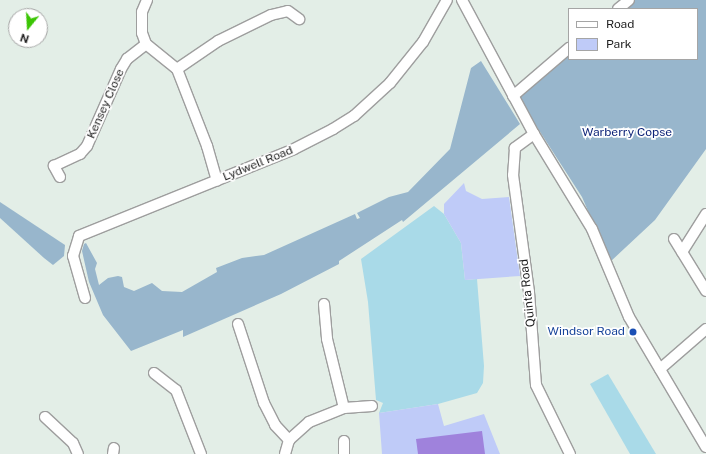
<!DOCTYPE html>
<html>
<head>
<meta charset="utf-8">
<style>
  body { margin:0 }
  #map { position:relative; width:706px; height:454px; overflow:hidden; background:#e3eee7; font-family:"Public Sans",sans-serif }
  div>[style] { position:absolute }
  .grass>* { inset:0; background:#a9dae8 }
  .forest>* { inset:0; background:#98b6cc }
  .park>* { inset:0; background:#bfcbf8 }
  .pitch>* { inset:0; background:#9f82dc }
  .roads { filter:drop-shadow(1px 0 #9e9e9e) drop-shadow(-1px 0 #9e9e9e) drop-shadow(0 1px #9e9e9e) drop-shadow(0 -1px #9e9e9e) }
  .minor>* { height:10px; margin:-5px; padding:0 5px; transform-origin:5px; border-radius:5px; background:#fff }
  .dots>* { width:11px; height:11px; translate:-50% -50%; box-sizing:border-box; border:2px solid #fff; border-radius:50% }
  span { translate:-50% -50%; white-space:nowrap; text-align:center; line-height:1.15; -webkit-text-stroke:3.5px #fff; paint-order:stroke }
  .street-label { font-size:12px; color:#1d1d1d }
  .park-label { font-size:12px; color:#0d2378 }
  .transit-label { font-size:12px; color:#164399 }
  .right { translate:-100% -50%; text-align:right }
  .legend { position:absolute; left:568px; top:8px; width:130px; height:52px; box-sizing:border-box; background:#fff; border:1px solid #a5a5a5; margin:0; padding:5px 7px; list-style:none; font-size:12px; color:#1d1d1d }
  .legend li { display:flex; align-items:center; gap:8px; height:20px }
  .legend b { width:20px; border:1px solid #a5a5a5 }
  .north { position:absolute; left:8px; top:8px; width:40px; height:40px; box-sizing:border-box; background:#fff; border:1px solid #a5a5a5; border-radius:50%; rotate:198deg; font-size:11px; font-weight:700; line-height:16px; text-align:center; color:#1d1d1d }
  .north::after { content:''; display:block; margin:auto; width:14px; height:18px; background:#3bc504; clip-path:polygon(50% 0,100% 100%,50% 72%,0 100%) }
</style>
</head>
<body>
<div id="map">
  <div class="grass">
    <i style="clip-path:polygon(434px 206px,444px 214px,461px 243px,465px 280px,477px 279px,484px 366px,483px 383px,477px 393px,438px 404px,379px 413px,383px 403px,376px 400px,368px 302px,361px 259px)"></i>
    <i style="clip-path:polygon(608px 374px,656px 454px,630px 454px,590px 384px)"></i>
  </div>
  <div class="forest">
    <i style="clip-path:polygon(635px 0,706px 0,706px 149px,655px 220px,610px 262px,582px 197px,515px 93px,551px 70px,569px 55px,569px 59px,697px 59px,697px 9px,624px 9px)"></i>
    <i style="clip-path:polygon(481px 61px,520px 124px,403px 222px,402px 220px,339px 261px,339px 264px,281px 294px,183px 337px,183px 330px,131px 351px,103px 315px,89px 282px,82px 251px,84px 244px,86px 243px,97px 263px,95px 269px,99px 285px,108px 278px,118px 276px,122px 277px,124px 287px,134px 291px,152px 283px,162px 291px,182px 292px,217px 272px,216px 268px,242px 258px,264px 255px,355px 214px,357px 219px,360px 218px,357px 213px,389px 197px,408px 192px,450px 149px,471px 68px)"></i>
    <i style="clip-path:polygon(0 202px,65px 245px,64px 256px,53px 265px,44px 258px,0 218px)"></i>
  </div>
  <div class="park">
    <i style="clip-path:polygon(464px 183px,466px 191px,482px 199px,509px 197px,520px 276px,465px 280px,461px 243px,444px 214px,444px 204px)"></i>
    <i style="clip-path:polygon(438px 404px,444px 426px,484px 414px,500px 454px,382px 454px,379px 413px)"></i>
  </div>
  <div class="pitch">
    <i style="clip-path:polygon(482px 431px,485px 454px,418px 454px,416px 439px)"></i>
  </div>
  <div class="roads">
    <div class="minor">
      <i style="left:147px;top:0;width:13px;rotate:113deg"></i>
      <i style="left:142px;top:12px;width:21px;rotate:90deg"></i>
      <i style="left:142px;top:33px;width:12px;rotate:70deg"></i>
      <i style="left:146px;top:44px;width:40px;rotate:39deg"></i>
      <i style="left:177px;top:69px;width:83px;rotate:68.7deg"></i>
      <i style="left:207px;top:146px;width:36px;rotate:74deg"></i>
      <i style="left:462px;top:0;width:152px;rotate:61.8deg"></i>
      <i style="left:534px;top:134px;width:111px;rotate:58.6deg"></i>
      <i style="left:592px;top:229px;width:95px;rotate:67.2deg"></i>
      <i style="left:629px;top:317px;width:151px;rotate:59.4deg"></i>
      <i style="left:618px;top:9px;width:14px;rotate:-39deg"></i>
      <i style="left:177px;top:69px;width:50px;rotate:-34.3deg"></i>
      <i style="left:218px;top:41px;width:59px;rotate:-26.1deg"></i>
      <i style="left:271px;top:15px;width:17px;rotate:-13deg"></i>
      <i style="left:288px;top:11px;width:14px;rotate:36deg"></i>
      <i style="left:513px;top:96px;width:74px;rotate:-40.6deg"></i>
      <i style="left:534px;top:134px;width:24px;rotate:144deg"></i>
      <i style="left:515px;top:148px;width:27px;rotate:94deg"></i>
      <i style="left:513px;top:175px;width:118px;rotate:82.2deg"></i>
      <i style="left:529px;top:292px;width:93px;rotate:85.7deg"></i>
      <i style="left:536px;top:385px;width:77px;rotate:63.8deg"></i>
      <i style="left:60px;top:177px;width:13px;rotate:-119deg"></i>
      <i style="left:54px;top:166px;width:29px;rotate:-25deg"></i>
      <i style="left:80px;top:154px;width:11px;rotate:-49deg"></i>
      <i style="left:87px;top:146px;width:84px;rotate:-66.2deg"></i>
      <i style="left:121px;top:69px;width:12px;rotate:-59deg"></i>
      <i style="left:127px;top:59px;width:24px;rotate:-38deg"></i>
      <i style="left:674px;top:239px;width:61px;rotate:58.4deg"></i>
      <i style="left:682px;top:252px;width:45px;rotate:-57.7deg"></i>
      <i style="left:85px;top:298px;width:44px;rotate:-105.9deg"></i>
      <i style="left:73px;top:256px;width:21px;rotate:-73deg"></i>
      <i style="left:79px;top:236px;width:232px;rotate:-22deg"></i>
      <i style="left:294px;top:149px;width:44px;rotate:-27.1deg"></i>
      <i style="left:333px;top:129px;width:25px;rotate:-32deg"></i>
      <i style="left:354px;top:116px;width:49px;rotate:-42.5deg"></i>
      <i style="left:390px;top:83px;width:53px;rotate:-51.2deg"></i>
      <i style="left:423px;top:42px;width:48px;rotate:-60.3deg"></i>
      <i style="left:324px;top:304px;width:35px;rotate:85deg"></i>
      <i style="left:327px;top:339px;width:71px;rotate:76.2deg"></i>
      <i style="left:238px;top:324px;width:83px;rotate:71.8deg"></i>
      <i style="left:264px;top:403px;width:25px;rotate:63deg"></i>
      <i style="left:275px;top:425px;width:21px;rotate:47deg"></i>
      <i style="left:660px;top:369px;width:61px;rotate:-41deg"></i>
      <i style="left:154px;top:373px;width:28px;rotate:38deg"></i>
      <i style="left:176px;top:390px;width:69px;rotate:68.7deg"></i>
      <i style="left:45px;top:417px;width:38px;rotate:43deg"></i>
      <i style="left:73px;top:443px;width:12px;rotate:66deg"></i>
      <i style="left:344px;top:441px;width:13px;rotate:90deg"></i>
      <i style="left:113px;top:454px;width:6px;rotate:-81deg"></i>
      <i style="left:285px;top:454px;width:15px;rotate:-74deg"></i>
      <i style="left:289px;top:440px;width:27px;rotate:-42deg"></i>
      <i style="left:309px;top:422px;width:38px;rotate:-22deg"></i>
      <i style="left:344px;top:408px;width:28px;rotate:-4deg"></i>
    </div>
  </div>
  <div class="dots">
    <i style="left:633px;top:332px;background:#1a4fb4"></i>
  </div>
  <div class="street-label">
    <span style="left:106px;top:104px;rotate:-66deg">Kensey Close</span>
    <span style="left:258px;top:164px;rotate:-22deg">Lydwell Road</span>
    <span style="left:528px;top:293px;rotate:-96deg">Quinta Road</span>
  </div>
  <div class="park-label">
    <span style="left:627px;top:133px">Warberry Copse</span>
  </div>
  <div class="transit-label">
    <span class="right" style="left:625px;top:332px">Windsor Road</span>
  </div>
  <ul class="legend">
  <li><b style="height:5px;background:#fff"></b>Road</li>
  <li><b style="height:11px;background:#bfcbf8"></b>Park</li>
  </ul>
  <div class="north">N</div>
</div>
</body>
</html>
